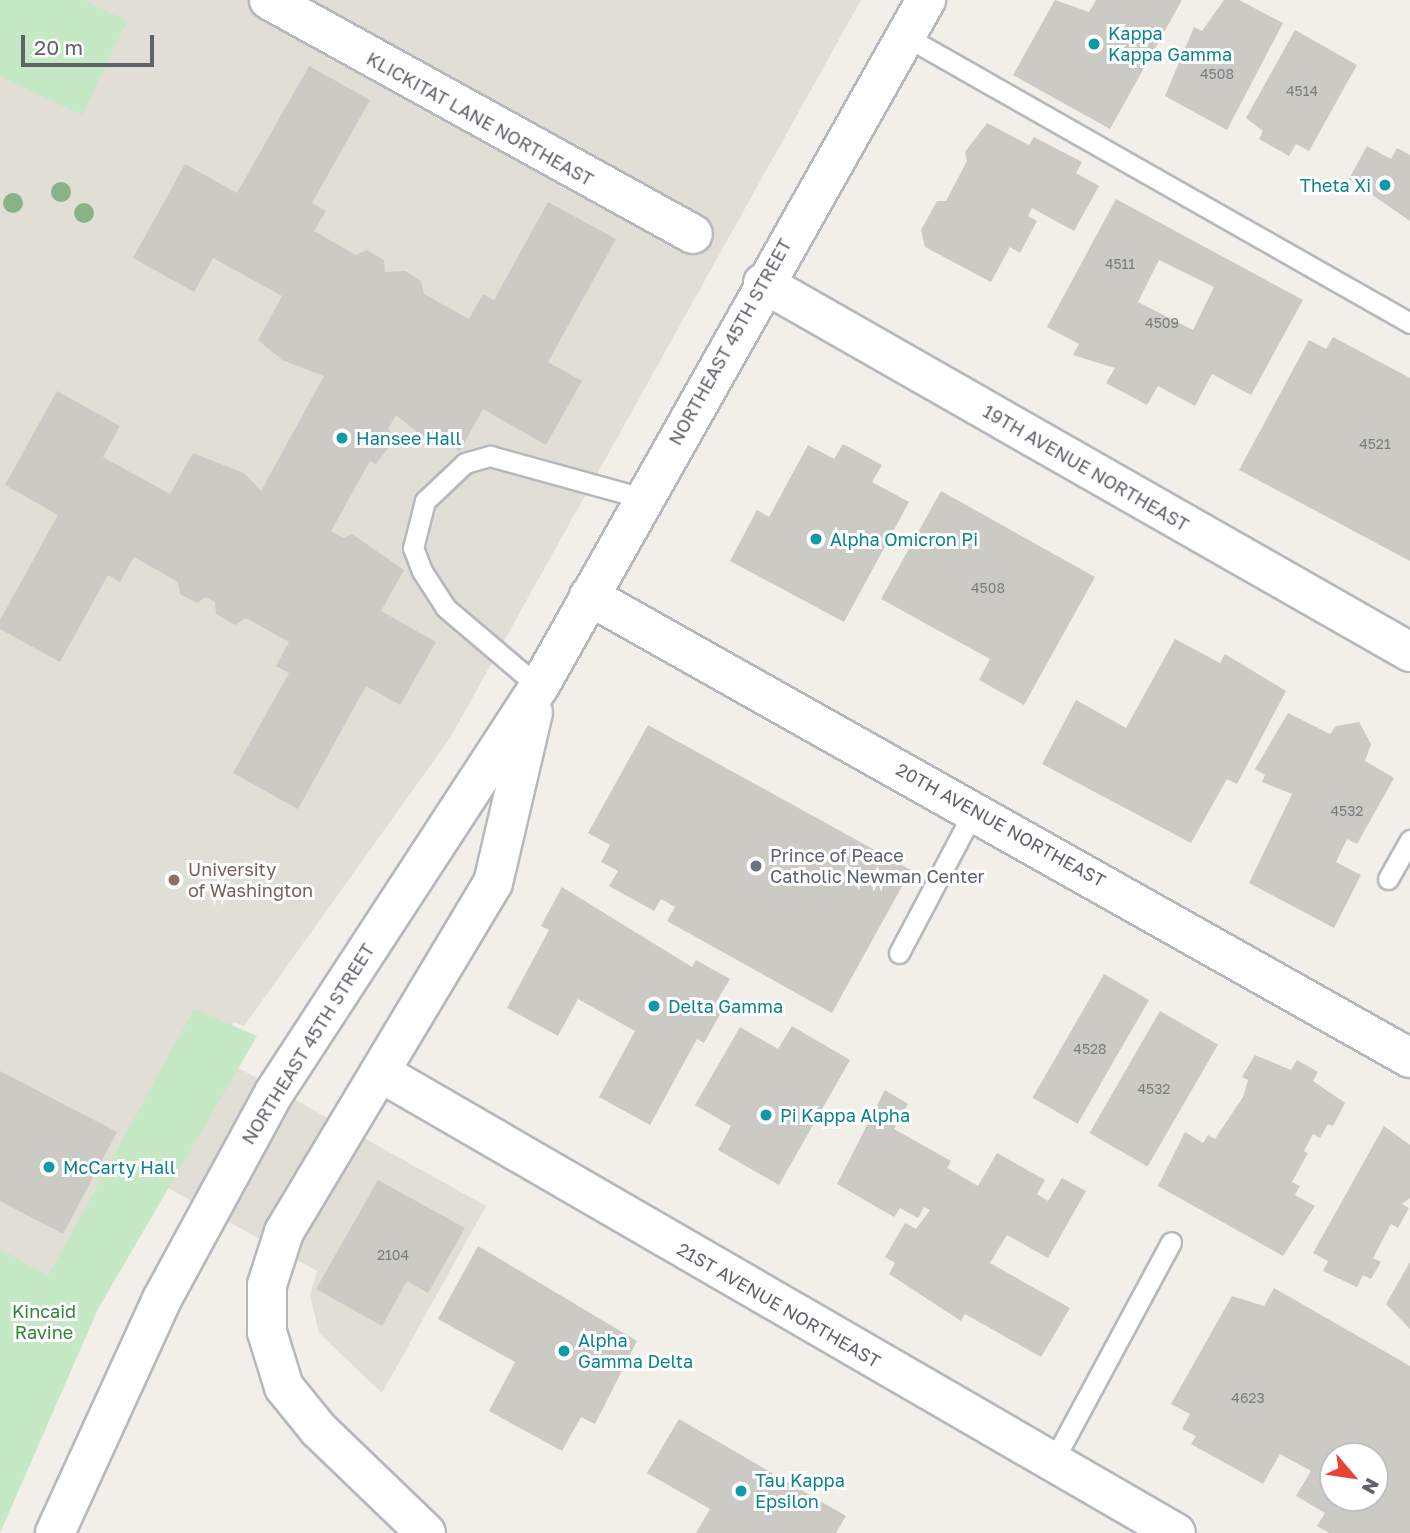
<!DOCTYPE html>
<html>
<head>
<meta charset="utf-8">
<style>
  body { margin:0 }
  #map { position:relative; width:1410px; height:1533px; overflow:hidden; background:#f1efe8; font-family:"Golos Text",sans-serif }
  div>[style] { position:absolute }
  .education>* { inset:0; background:#e1ded6 }
  .green>* { inset:0; background:#c5e8c5 }
  .building>* { inset:0; background:#cccac5; transform-origin:0 0 }
  .roads { filter:drop-shadow(2px 0 #b5b8bc) drop-shadow(-2px 0 #b5b8bc) drop-shadow(0 2px #b5b8bc) drop-shadow(0 -2px #b5b8bc) }
  .lane>* { height:19px; margin:-9.5px; padding:0 9.5px; transform-origin:9.5px; border-radius:9.5px; background:#fff }
  .street>* { height:38px; margin:-19px; padding:0 19px; transform-origin:19px; border-radius:19px; background:#fff }
  .secondary>* { height:38px; margin:-19px; padding:0 19px; transform-origin:19px; border-radius:19px; background:#fff }
  .trees>* { width:20px; height:20px; margin:-10px; border-radius:50%; background:#89b387 }
  .dots>* { width:19px; height:19px; translate:-50% -50%; box-sizing:border-box; border:4px solid #fff; border-radius:50% }
  span { translate:-50% -50%; white-space:nowrap; text-align:center; line-height:1.15; -webkit-text-stroke:6px #fff; paint-order:stroke }
  .number-label { font-size:14px; color:#7a7d7f }
  .number-label span { -webkit-text-stroke-width:0 }
  .culture-label { font-size:18px; color:#0d838f }
  .left { translate:0 -50%; text-align:left }
  .right { translate:-100% -50%; text-align:right }
  .street-label { font-size:18px; color:#5f6368 }
  .worship-label { font-size:18px; color:#5b616d }
  .education-label { font-size:18px; color:#785e54 }
  .park-label { font-size:18px; color:#348238 }
  .north { position:absolute; left:1319px; top:1442px; width:70px; height:70px; box-sizing:border-box; background:#fff; border:2px solid #bfc1c3; border-radius:50%; rotate:119deg; font-size:19px; font-weight:700; line-height:28px; text-align:center; color:#5f6368 }
  .north::after { content:''; display:block; margin:auto; width:24px; height:32px; background:#ea4335; clip-path:polygon(50% 0,100% 100%,50% 72%,0 100%) }
  .scale { position:absolute; left:21px; top:35px; width:133px; height:32px; box-sizing:border-box; border:4px solid #5f6368; border-top:0; padding-left:9px; font-size:21px; line-height:24px; white-space:nowrap; color:#5f6368; -webkit-text-stroke:5px #fff; paint-order:stroke }
</style>
</head>
<body>
<div id="map">
  <div class="education">
    <i style="clip-path:polygon(0 0,861px 0,450px 738px,244px 1026px,234px 1022px,215px 1055px,486px 1206px,382px 1393px,319px 1333px,310px 1295px,317px 1271px,147px 1176px,0 1491px)"></i>
  </div>
  <div class="green">
    <i style="clip-path:polygon(0 0,84px 0,127px 21px,82px 115px,0 76px)"></i>
    <i style="clip-path:polygon(194px 1009px,257px 1036px,98px 1309px,0 1533px,0 1249px,48px 1276px)"></i>
  </div>
  <div class="building">
    <i style="clip-path:polygon(1055px 0,1089px 12px,1096px 0,1182px 0,1110px 129px,1013px 75px)"></i>
    <i style="clip-path:polygon(1224px 0,1239px 0,1283px 23px,1227px 130px,1165px 96px,1194px 27px,1202px 31px)"></i>
    <i style="clip-path:polygon(1295px 30px,1357px 65px,1309px 151px,1296px 144px,1289px 156px,1259px 139px,1263px 131px,1246px 118px)"></i>
    <i style="clip-path:polygon(309px 66px,370px 100px,312px 203px,326px 211px,314px 231px,356px 255px,367px 250px,384px 260px,385px 272px,405px 271px,421px 281px,424px 294px,469px 319px,483px 294px,494px 300px,548px 202px,616px 239px,548px 362px,582px 381px,546px 445px,483px 409px,460px 451px,439px 440px,431px 443px,396px 415px,388px 429px,395px 437px,389px 447px,376px 464px,370px 461px,331px 531px,343px 538px,352px 534px,404px 570px,381px 611px,436px 642px,400px 705px,366px 686px,298px 809px,233px 773px,289px 673px,276px 666px,289px 642px,246px 618px,235px 625px,216px 614px,215px 602px,206px 597px,197px 603px,180px 594px,178px 582px,134px 557px,120px 582px,108px 575px,60px 662px,0 629px,0 620px,58px 515px,5px 485px,57px 391px,120px 426px,103px 457px,170px 494px,193px 453px,244px 473px,261px 491px,324px 376px,282px 360px,258px 340px,282px 296px,213px 258px,194px 292px,133px 258px,185px 164px,237px 193px)"></i>
    <i style="clip-path:polygon(987px 123px,1029px 145px,1034px 137px,1082px 162px,1076px 173px,1099px 186px,1074px 231px,1032px 208px,1028px 216px,1037px 221px,1020px 253px,1010px 247px,991px 282px,925px 247px,921px 230px,937px 201px,946px 201px,967px 161px,965px 152px)"></i>
    <i style="clip-path:polygon(1367px 146px,1391px 159px,1397px 148px,1410px 155px,1410px 221px,1349px 179px)"></i>
    <i style="clip-path:polygon(evenodd,1116px 199px,1303px 300px,1251px 395px,1212px 374px,1195px 406px,1158px 386px,1147px 405px,1106px 383px,1115px 368px,1073px 355px,1079px 344px,1047px 327px,1116px 199px,1159px 260px,1214px 287px,1193px 330px,1138px 302px,1159px 260px)"></i>
    <i style="clip-path:polygon(1333px 337px,1410px 378px,1410px 561px,1239px 470px,1309px 340px,1326px 349px)"></i>
    <i style="clip-path:polygon(843px 444px,882px 465px,872px 482px,909px 502px,844px 622px,730px 561px,757px 510px,769px 517px,808px 445px,834px 459px)"></i>
    <i style="clip-path:polygon(941px 491px,1095px 577px,1024px 705px,979px 680px,990px 659px,881px 599px)"></i>
    <i style="clip-path:polygon(1175px 639px,1220px 663px,1225px 654px,1286px 691px,1237px 784px,1227px 779px,1191px 843px,1042px 764px,1076px 700px,1126px 728px)"></i>
    <i style="clip-path:polygon(1288px 713px,1330px 734px,1336px 726px,1359px 722px,1371px 744px,1365px 761px,1394px 778px,1357px 844px,1347px 839px,1336px 862px,1361px 875px,1334px 928px,1249px 883px,1292px 794px,1262px 782px,1265px 775px,1255px 769px)"></i>
    <i style="clip-path:polygon(648px 725px,911px 870px,832px 1013px,667px 921px,675px 907px,661px 899px,654px 911px,609px 886px,618px 871px,601px 862px,610px 845px,588px 833px)"></i>
    <i style="clip-path:polygon(562px 887px,692px 967px,696px 960px,730px 979px,715px 1004px,723px 1009px,704px 1043px,697px 1039px,650px 1125px,599px 1097px,635px 1031px,578px 999px,558px 1036px,507px 1008px,549px 930px,541px 926px)"></i>
    <i style="left:1104px;top:974px;width:52px;height:143px;rotate:30deg"></i>
    <i style="left:1160px;top:1011px;width:67px;height:141px;rotate:30deg"></i>
    <i style="clip-path:polygon(792px 1026px,850px 1060px,779px 1185px,718px 1150px,731px 1126px,695px 1105px,740px 1027px,778px 1049px)"></i>
    <i style="clip-path:polygon(1255px 1055px,1291px 1070px,1297px 1060px,1318px 1072px,1313px 1081px,1345px 1103px,1333px 1126px,1328px 1124px,1320px 1138px,1313px 1134px,1304px 1151px,1308px 1153px,1292px 1182px,1300px 1186px,1295px 1195px,1315px 1206px,1283px 1256px,1158px 1186px,1185px 1132px,1203px 1143px,1208px 1135px,1215px 1139px,1243px 1097px,1248px 1080px,1242px 1077px)"></i>
    <i style="clip-path:polygon(0 1071px,117px 1132px,63px 1234px,0 1201px)"></i>
    <i style="clip-path:polygon(885px 1090px,908px 1104px,894px 1129px,951px 1161px,947px 1168px,978px 1186px,997px 1153px,1045px 1180px,1037px 1194px,1048px 1201px,1062px 1178px,1086px 1191px,1048px 1258px,1007px 1235px,990px 1263px,1070px 1308px,1041px 1357px,965px 1314px,961px 1321px,889px 1274px,895px 1263px,885px 1257px,905px 1223px,916px 1229px,930px 1210px,924px 1207px,918px 1218px,900px 1208px,894px 1217px,837px 1184px)"></i>
    <i style="clip-path:polygon(1384px 1126px,1410px 1145px,1410px 1198px,1402px 1204px,1409px 1208px,1398px 1228px,1391px 1224px,1373px 1258px,1381px 1262px,1371px 1279px,1363px 1275px,1357px 1287px,1323px 1271px,1328px 1261px,1313px 1253px)"></i>
    <i style="clip-path:polygon(378px 1180px,465px 1228px,428px 1293px,407px 1281px,382px 1326px,316px 1289px)"></i>
    <i style="clip-path:polygon(478px 1246px,637px 1341px,595px 1424px,581px 1417px,562px 1451px,489px 1411px,515px 1362px,438px 1319px)"></i>
    <i style="clip-path:polygon(1410px 1262px,1410px 1329px,1386px 1304px)"></i>
    <i style="clip-path:polygon(evenodd,1274px 1288px,1410px 1366px,1410px 1533px,1329px 1533px,1317px 1526px,1325px 1513px,1296px 1496px,1311px 1471px,1280px 1454px,1263px 1484px,1191px 1444px,1196px 1436px,1182px 1429px,1190px 1414px,1171px 1404px,1232px 1296px,1264px 1306px,1274px 1288px,1333px 1456px,1375px 1456px,1375px 1498px,1333px 1498px,1333px 1456px)"></i>
    <i style="clip-path:polygon(679px 1419px,846px 1516px,836px 1533px,696px 1533px,710px 1509px,647px 1473px)"></i>
  </div>
  <div class="roads">
    <div class="lane">
      <i style="left:905px;top:36px;width:581px;rotate:29.61deg"></i>
      <i style="left:539px;top:687px;width:122px;rotate:-139.7deg"></i>
      <i style="left:446px;top:608px;width:44px;rotate:-123deg"></i>
      <i style="left:422px;top:571px;width:25px;rotate:-111deg"></i>
      <i style="left:413px;top:548px;width:49px;rotate:-75.7deg"></i>
      <i style="left:425px;top:501px;width:55px;rotate:-43.5deg"></i>
      <i style="left:465px;top:463px;width:26px;rotate:-16deg"></i>
      <i style="left:490px;top:456px;width:159px;rotate:15.4deg"></i>
      <i style="left:1388px;top:879px;width:45px;rotate:-60.6deg"></i>
      <i style="left:899px;top:953px;width:163px;rotate:-62.2deg"></i>
      <i style="left:1051px;top:1465px;width:253px;rotate:-61.7deg"></i>
    </div>
    <div class="street">
      <i style="left:269px;top:0;width:484px;rotate:28.9deg"></i>
      <i style="left:763px;top:283px;width:745px;rotate:29.7deg"></i>
      <i style="left:383px;top:1074px;width:916px;rotate:30.06deg"></i>
    </div>
    <div class="secondary">
      <i style="left:589px;top:596px;width:942px;rotate:29.37deg"></i>
      <i style="left:55px;top:1533px;width:255px;rotate:-65.4deg"></i>
      <i style="left:161px;top:1301px;width:237px;rotate:-61.5deg"></i>
      <i style="left:274px;top:1093px;width:485px;rotate:-56.9deg"></i>
      <i style="left:539px;top:687px;width:789px;rotate:-60.61deg"></i>
      <i style="left:426px;top:1533px;width:150px;rotate:-136.1deg"></i>
      <i style="left:318px;top:1429px;width:54px;rotate:-129deg"></i>
      <i style="left:284px;top:1387px;width:58px;rotate:-107.2deg"></i>
      <i style="left:267px;top:1332px;width:47px;rotate:-90deg"></i>
      <i style="left:267px;top:1285px;width:56px;rotate:-72.2deg"></i>
      <i style="left:284px;top:1232px;width:407px;rotate:-59.1deg"></i>
      <i style="left:493px;top:883px;width:175px;rotate:-76.8deg"></i>
    </div>
  </div>
  <div class="trees">
    <i style="left:61px;top:192px"></i>
    <i style="left:13px;top:203px"></i>
    <i style="left:84px;top:213px"></i>
  </div>
  <div class="dots">
    <i style="left:1094px;top:44px;background:#0f9aa8"></i>
    <i style="left:1385px;top:185px;background:#0f9aa8"></i>
    <i style="left:342px;top:438px;background:#0f9aa8"></i>
    <i style="left:816px;top:539px;background:#0f9aa8"></i>
    <i style="left:756px;top:866px;background:#6b7280"></i>
    <i style="left:174px;top:880px;background:#8d6e63"></i>
    <i style="left:654px;top:1006px;background:#0f9aa8"></i>
    <i style="left:766px;top:1115px;background:#0f9aa8"></i>
    <i style="left:49px;top:1167px;background:#0f9aa8"></i>
    <i style="left:564px;top:1351px;background:#0f9aa8"></i>
    <i style="left:741px;top:1491px;background:#0f9aa8"></i>
  </div>
  <div class="number-label">
    <span style="left:1217px;top:74px">4508</span>
    <span style="left:1302px;top:91px">4514</span>
    <span style="left:1120px;top:264px">4511</span>
    <span style="left:1162px;top:323px">4509</span>
    <span style="left:1375px;top:444px">4521</span>
    <span style="left:988px;top:588px">4508</span>
    <span style="left:1347px;top:811px">4532</span>
    <span style="left:1090px;top:1049px">4528</span>
    <span style="left:1154px;top:1089px">4532</span>
    <span style="left:393px;top:1255px">2104</span>
    <span style="left:1248px;top:1398px">4623</span>
  </div>
  <div class="culture-label">
    <span class="left" style="left:1108px;top:44px">Kappa<br>Kappa Gamma</span>
    <span class="right" style="left:1371px;top:185px">Theta Xi</span>
    <span class="left" style="left:356px;top:438px">Hansee Hall</span>
    <span class="left" style="left:830px;top:539px">Alpha Omicron Pi</span>
    <span class="left" style="left:668px;top:1006px">Delta Gamma</span>
    <span class="left" style="left:780px;top:1115px">Pi Kappa Alpha</span>
    <span class="left" style="left:63px;top:1167px">McCarty Hall</span>
    <span class="left" style="left:578px;top:1351px">Alpha<br>Gamma Delta</span>
    <span class="left" style="left:755px;top:1491px">Tau Kappa<br>Epsilon</span>
  </div>
  <div class="street-label">
    <span style="left:480px;top:119px;rotate:29deg">KLICKITAT LANE NORTHEAST</span>
    <span style="left:730px;top:342px;rotate:-61deg">NORTHEAST 45TH STREET</span>
    <span style="left:1086px;top:468px;rotate:30deg">19TH AVENUE NORTHEAST</span>
    <span style="left:1001px;top:825px;rotate:29deg">20TH AVENUE NORTHEAST</span>
    <span style="left:308px;top:1044px;rotate:-58deg">NORTHEAST 45TH STREET</span>
    <span style="left:779px;top:1305px;rotate:30deg">21ST AVENUE NORTHEAST</span>
  </div>
  <div class="worship-label">
    <span class="left" style="left:770px;top:866px">Prince of Peace<br>Catholic Newman Center</span>
  </div>
  <div class="education-label">
    <span class="left" style="left:188px;top:880px">University<br>of Washington</span>
  </div>
  <div class="park-label">
    <span style="left:44px;top:1322px">Kincaid<br>Ravine</span>
  </div>
  <div class="north">N</div>
  <div class="scale">20 m</div>
</div>
</body>
</html>
